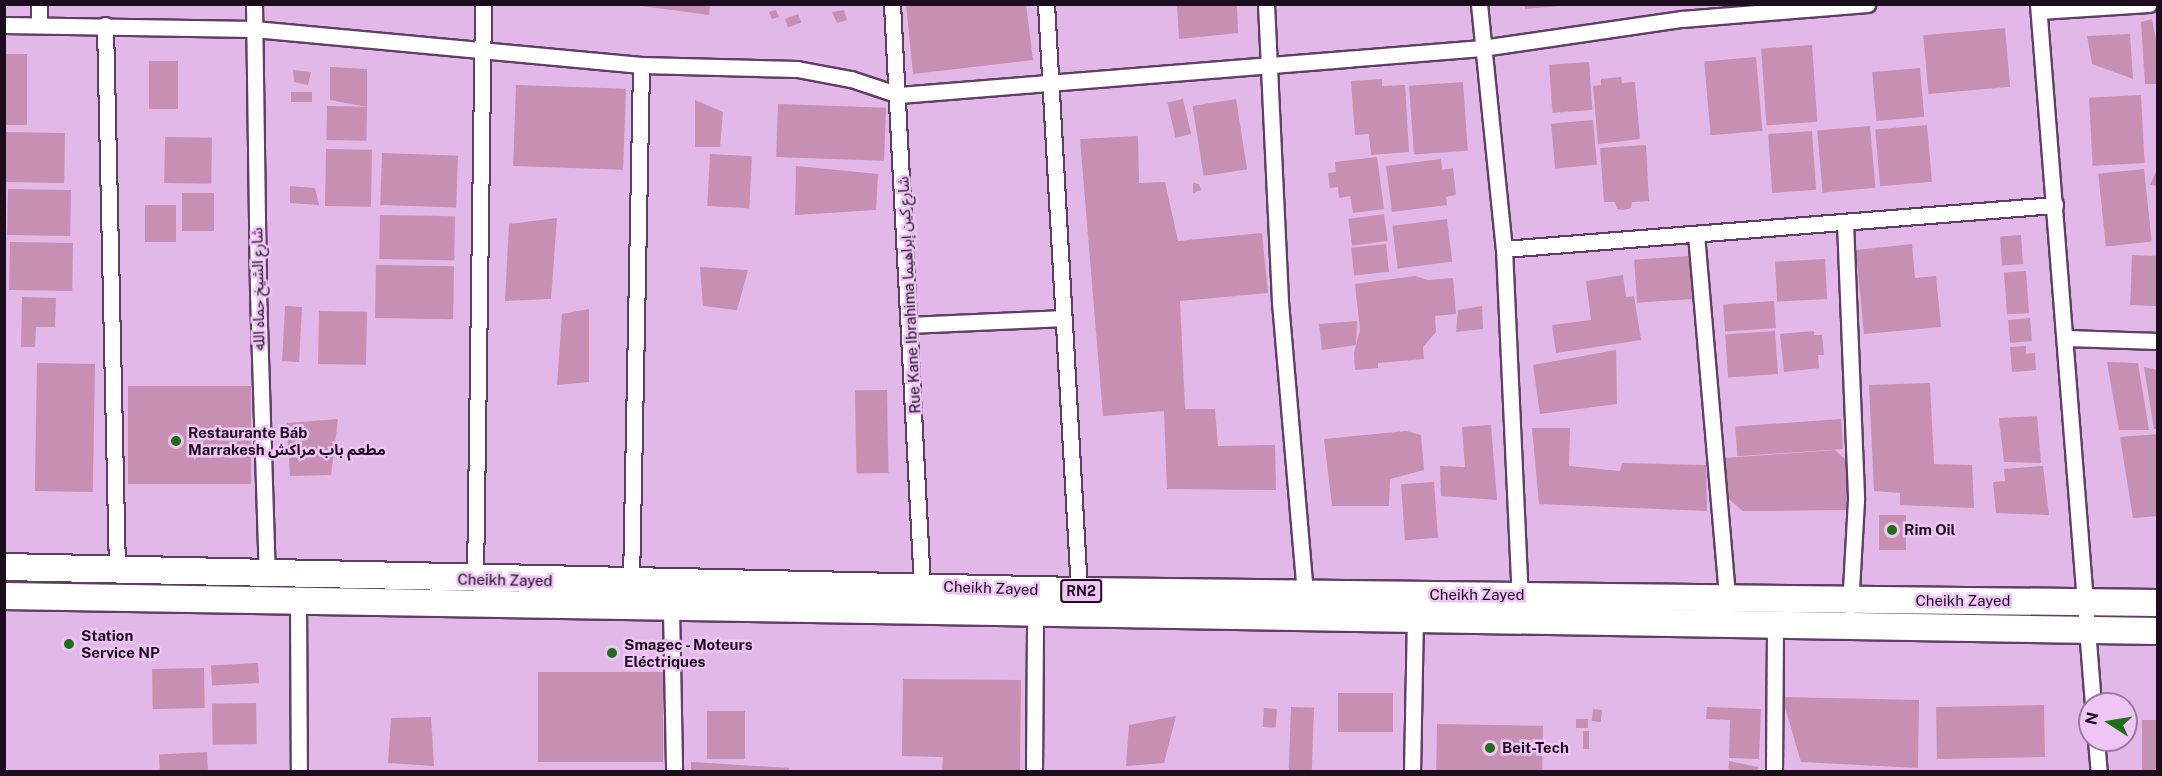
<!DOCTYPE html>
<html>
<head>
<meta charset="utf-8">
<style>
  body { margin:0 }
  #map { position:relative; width:2162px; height:776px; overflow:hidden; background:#e1b8e7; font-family:"Public Sans","Noto Sans Arabic",sans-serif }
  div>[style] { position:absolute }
  .building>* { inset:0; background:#c78fb2; transform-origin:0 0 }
  .roads { filter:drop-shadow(2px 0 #613e66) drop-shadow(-2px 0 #613e66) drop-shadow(0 2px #613e66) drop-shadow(0 -2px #613e66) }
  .minor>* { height:15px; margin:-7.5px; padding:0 7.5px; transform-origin:7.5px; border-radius:7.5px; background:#fff }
  .trunk>* { height:26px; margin:-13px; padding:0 13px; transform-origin:13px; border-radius:13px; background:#fff }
  .dots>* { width:16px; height:16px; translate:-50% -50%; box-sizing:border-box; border:3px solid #eec5f5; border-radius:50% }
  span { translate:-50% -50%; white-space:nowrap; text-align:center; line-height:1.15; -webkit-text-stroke:5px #eec5f5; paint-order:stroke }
  .shield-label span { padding:2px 4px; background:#eec5f5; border:2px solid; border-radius:4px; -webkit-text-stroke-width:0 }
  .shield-label { font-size:14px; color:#1c0d1e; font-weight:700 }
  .street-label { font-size:15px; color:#1c0d1e }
  .poi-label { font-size:15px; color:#1c0d1e; font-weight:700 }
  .left { translate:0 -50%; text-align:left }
  .frame { position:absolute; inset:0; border:6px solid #1c0d1e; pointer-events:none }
  .north { position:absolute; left:2078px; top:692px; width:60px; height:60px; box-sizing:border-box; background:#eec5f5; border:2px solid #9a7b9f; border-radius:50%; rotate:282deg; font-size:16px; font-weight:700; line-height:24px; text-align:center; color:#1c0d1e }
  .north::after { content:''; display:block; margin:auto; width:21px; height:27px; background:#1f6f16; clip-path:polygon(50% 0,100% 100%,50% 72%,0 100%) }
</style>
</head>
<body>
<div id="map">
  <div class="building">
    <i style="clip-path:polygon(627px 4px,710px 4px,709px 15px)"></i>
    <i style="clip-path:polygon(906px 4px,1026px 4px,1033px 60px,913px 74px)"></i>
    <i style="clip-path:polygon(1177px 4px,1237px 4px,1238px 33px,1179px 39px)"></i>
    <i style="clip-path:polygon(1525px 4px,1559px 4px,1559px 6px,1525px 9px)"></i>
    <i style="clip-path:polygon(776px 10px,779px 17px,772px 19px,769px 12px)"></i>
    <i style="clip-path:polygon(844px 10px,847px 20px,837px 23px,832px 12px)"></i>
    <i style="left:798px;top:14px;width:9px;height:14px;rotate:69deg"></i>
    <i style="clip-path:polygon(2152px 19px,2158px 51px,2158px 84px,2145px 84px,2141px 22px)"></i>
    <i style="left:2005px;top:28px;width:59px;height:82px;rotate:85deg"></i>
    <i style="clip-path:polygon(2130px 34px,2133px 79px,2092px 64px,2087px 36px)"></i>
    <i style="left:1812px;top:45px;width:77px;height:51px;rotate:86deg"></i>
    <i style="left:4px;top:54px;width:23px;height:71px"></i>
    <i style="left:1756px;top:57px;width:74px;height:52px;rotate:85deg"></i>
    <i style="left:149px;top:61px;width:29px;height:48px"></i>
    <i style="left:1589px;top:62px;width:48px;height:40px;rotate:86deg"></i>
    <i style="clip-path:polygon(330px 67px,367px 69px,367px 107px,330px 100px)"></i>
    <i style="left:1920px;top:68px;width:49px;height:48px;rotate:85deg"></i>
    <i style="clip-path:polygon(293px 70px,311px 72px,308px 85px,294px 82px)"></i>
    <i style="clip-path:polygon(1621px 77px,1622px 83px,1635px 82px,1640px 139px,1598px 144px,1593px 86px,1601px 85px,1601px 79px)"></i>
    <i style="clip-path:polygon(1382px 79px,1382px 86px,1405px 85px,1409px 152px,1371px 155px,1369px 134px,1355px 135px,1351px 81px)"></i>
    <i style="left:1463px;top:82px;width:69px;height:54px;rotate:86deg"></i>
    <i style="left:516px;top:85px;width:110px;height:81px;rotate:2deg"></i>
    <i style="left:291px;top:92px;width:21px;height:10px"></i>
    <i style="left:2141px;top:95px;width:68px;height:52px;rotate:87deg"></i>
    <i style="left:1183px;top:99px;width:36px;height:16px;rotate:77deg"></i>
    <i style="left:1236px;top:99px;width:71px;height:44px;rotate:81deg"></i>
    <i style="clip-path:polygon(695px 100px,723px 112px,720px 147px,695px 147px)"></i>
    <i style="left:778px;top:104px;width:108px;height:53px;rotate:2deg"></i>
    <i style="left:327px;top:106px;width:40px;height:34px;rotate:1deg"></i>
    <i style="left:1593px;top:120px;width:45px;height:42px;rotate:85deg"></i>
    <i style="left:1927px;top:125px;width:57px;height:52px;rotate:85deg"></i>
    <i style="left:1870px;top:126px;width:62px;height:53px;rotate:85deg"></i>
    <i style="left:1812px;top:131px;width:59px;height:44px;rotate:86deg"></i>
    <i style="left:4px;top:132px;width:61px;height:50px;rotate:1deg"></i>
    <i style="clip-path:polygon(1138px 136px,1139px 183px,1165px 182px,1178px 241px,1262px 233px,1268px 293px,1180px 301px,1185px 409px,1215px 409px,1218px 446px,1275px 445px,1276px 490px,1167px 489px,1164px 411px,1103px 416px,1080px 139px)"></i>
    <i style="left:165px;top:137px;width:47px;height:46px;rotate:1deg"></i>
    <i style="clip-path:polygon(1646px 145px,1649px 201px,1632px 202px,1631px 208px,1624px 210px,1617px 209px,1615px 202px,1604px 202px,1600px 148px)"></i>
    <i style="left:326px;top:149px;width:46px;height:57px;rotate:1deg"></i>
    <i style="left:382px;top:153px;width:76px;height:52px;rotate:2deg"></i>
    <i style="left:710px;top:154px;width:42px;height:52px;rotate:3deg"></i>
    <i style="clip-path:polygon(1377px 157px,1384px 209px,1353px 213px,1350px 196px,1339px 198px,1338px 187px,1330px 188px,1328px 173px,1336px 172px,1335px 162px)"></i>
    <i style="clip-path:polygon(1441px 159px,1442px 170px,1453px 168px,1456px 195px,1446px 197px,1447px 205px,1392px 212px,1386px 166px)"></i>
    <i style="clip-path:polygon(796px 166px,878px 174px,876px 210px,795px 215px)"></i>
    <i style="left:2144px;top:169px;width:73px;height:46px;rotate:84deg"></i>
    <i style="clip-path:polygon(2157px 169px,2158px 186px,2150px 185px)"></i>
    <i style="clip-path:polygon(1193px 183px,1199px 184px,1201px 190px,1193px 193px)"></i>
    <i style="clip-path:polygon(290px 186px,315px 188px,319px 205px,290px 203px)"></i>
    <i style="left:8px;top:189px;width:63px;height:46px;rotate:1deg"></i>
    <i style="left:182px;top:193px;width:32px;height:38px"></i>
    <i style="left:145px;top:205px;width:31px;height:37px"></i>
    <i style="left:1384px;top:214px;width:27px;height:36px;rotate:82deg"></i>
    <i style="left:380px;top:215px;width:75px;height:44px;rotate:1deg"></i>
    <i style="clip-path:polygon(557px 218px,551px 299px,505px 301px,509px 224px)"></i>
    <i style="left:1447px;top:219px;width:43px;height:55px;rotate:83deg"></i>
    <i style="left:2021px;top:235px;width:29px;height:21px;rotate:86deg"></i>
    <i style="left:10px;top:242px;width:63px;height:48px;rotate:1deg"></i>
    <i style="left:1386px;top:244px;width:28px;height:35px;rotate:84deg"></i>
    <i style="clip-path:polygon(1912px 244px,1915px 278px,1936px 276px,1941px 327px,1864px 334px,1856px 250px)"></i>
    <i style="left:2132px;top:255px;width:26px;height:50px;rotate:2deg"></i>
    <i style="left:1689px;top:256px;width:43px;height:55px;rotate:86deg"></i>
    <i style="left:1825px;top:259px;width:40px;height:50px;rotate:87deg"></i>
    <i style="left:376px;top:265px;width:78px;height:53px;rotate:1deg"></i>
    <i style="clip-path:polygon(700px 267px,748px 270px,737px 310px,703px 306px)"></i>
    <i style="left:2026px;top:271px;width:42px;height:22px;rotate:86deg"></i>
    <i style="clip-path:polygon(1623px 275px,1626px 297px,1634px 296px,1641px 340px,1556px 353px,1552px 325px,1591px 320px,1586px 281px)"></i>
    <i style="clip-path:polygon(1415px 276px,1428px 280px,1453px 278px,1456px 314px,1435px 316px,1436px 332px,1423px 347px,1424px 359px,1378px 363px,1378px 368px,1355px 370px,1354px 353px,1360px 330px,1355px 284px)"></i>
    <i style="clip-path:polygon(22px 297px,56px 298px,55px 327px,36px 327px,35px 347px,21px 347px)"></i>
    <i style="left:1774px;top:301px;width:27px;height:51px;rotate:86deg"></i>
    <i style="clip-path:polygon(1482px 306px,1483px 329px,1456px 332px,1458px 310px)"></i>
    <i style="left:302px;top:307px;width:55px;height:17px;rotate:93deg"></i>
    <i style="clip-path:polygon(589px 309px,589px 382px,557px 385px,562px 314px)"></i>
    <i style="left:319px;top:311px;width:48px;height:53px;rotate:1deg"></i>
    <i style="left:2030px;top:318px;width:23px;height:22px;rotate:85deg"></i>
    <i style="clip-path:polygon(1357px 321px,1356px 345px,1322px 350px,1319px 324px)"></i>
    <i style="left:1775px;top:331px;width:43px;height:50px;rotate:86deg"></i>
    <i style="clip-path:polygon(1814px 331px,1814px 335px,1822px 335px,1824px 355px,1818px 355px,1819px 368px,1784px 372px,1780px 334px)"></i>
    <i style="clip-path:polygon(2026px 346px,2026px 354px,2035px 353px,2036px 370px,2012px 372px,2010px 347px)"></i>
    <i style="clip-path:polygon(1616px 350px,1617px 404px,1540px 414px,1533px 365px)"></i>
    <i style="clip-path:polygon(2107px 362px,2138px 363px,2149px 430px,2119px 430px)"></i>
    <i style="left:37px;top:363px;width:58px;height:128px;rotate:1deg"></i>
    <i style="clip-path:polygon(2144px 367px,2158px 370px,2158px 429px,2154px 429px)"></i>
    <i style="clip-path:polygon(1930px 383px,1934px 464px,1972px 465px,1974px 508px,1900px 505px,1900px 493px,1874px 491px,1869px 385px)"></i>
    <i style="left:251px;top:386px;width:98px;height:123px;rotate:90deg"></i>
    <i style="left:887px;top:390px;width:83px;height:32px;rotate:89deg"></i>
    <i style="clip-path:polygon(2037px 416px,2041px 463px,2004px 462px,1999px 418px)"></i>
    <i style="clip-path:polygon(338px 419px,331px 475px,290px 476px,287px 423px)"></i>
    <i style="left:1841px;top:419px;width:30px;height:106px;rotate:86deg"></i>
    <i style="clip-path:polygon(1491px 425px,1497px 500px,1441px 496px,1440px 466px,1465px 467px,1462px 427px)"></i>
    <i style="clip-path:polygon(1532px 428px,1570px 428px,1569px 466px,1620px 471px,1622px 463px,1706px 465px,1707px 511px,1539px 504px)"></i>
    <i style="clip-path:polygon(1406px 431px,1421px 435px,1424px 470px,1390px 479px,1389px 506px,1332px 506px,1324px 439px)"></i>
    <i style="clip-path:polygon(2158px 434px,2158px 516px,2133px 518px,2120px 437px)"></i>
    <i style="clip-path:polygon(1835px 450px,1853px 466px,1849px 510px,1743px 511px,1725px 496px,1725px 458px)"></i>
    <i style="clip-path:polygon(2043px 466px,2049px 515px,1996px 513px,1993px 482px,2005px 481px,2004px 469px)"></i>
    <i style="left:1434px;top:482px;width:56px;height:33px;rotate:86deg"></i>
    <i style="left:1879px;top:515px;width:27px;height:35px"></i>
    <i style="left:258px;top:663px;width:20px;height:47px;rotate:87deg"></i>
    <i style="left:204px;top:668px;width:40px;height:52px;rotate:89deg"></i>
    <i style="left:538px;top:672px;width:125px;height:90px"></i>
    <i style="clip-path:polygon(903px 679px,1021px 680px,1020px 772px,942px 772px,943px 757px,902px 756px)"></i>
    <i style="left:1393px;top:693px;width:39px;height:55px;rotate:90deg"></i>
    <i style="clip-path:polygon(1782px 697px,1919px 700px,1918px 768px,1801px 762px)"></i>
    <i style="left:256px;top:703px;width:41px;height:44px;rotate:89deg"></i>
    <i style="left:2044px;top:705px;width:52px;height:108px;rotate:89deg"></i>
    <i style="left:1291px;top:707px;width:23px;height:65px;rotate:2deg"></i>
    <i style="clip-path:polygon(1707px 707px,1761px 709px,1759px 759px,1729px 758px,1730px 720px,1706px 719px)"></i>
    <i style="left:1264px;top:708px;width:13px;height:19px;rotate:4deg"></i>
    <i style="left:1593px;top:709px;width:9px;height:12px;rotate:6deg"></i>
    <i style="left:707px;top:711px;width:38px;height:48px"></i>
    <i style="clip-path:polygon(1176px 716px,1164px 763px,1126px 766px,1129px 725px)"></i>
    <i style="clip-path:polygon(431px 717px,434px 766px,388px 763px,391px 718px)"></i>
    <i style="left:1576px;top:719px;width:12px;height:9px"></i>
    <i style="left:2142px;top:720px;width:16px;height:52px"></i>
    <i style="left:1437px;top:724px;width:106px;height:48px;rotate:1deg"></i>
    <i style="left:1583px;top:731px;width:6px;height:18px"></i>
    <i style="left:207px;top:752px;width:20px;height:48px;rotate:87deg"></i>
    <i style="clip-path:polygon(1729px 761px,1758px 767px,1757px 772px,1728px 772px)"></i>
    <i style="clip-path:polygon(691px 762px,789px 768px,790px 772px,691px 772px)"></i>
  </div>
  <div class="roads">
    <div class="minor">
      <i style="left:254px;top:4px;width:289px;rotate:89.2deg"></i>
      <i style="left:258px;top:293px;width:281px;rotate:88.2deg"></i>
      <i style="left:892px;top:4px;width:584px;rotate:87.05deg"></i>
      <i style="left:1046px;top:4px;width:588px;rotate:86.78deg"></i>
      <i style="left:1266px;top:4px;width:298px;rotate:87.3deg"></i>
      <i style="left:1280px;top:302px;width:293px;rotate:85.1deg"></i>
      <i style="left:1479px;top:4px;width:246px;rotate:84.2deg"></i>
      <i style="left:1504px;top:249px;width:346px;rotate:87.4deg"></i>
      <i style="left:2038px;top:4px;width:702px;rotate:85.51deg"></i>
      <i style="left:2039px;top:11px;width:110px;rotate:-3.6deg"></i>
      <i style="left:4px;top:25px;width:250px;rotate:0.9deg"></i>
      <i style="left:254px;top:29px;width:389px;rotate:5.3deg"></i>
      <i style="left:641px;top:65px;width:156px;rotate:1.5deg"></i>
      <i style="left:797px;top:69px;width:55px;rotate:10.5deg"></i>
      <i style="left:851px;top:79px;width:51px;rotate:18.4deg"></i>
      <i style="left:899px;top:95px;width:585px;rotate:-4.61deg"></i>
      <i style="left:1482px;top:48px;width:202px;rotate:-8.3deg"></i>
      <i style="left:1682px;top:19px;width:186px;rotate:-4.6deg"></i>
      <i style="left:39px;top:25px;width:21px;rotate:-90deg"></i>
      <i style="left:105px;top:25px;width:547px;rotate:88.74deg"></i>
      <i style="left:1845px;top:222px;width:278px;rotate:87.7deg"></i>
      <i style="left:1856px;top:500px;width:106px;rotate:93.2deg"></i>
      <i style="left:1696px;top:234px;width:366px;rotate:85.1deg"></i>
      <i style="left:1504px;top:249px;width:553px;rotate:-4.57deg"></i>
      <i style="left:910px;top:325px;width:153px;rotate:-2.6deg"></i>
      <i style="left:2066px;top:338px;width:92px;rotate:1.9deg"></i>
      <i style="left:475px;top:579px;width:575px;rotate:-89.2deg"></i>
      <i style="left:631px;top:582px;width:517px;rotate:-88.89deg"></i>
      <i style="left:298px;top:600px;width:172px;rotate:89.7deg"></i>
      <i style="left:671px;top:609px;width:163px;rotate:88.9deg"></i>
      <i style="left:2096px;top:740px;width:32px;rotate:85deg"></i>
      <i style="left:1034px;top:772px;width:157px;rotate:-89.6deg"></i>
      <i style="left:1412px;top:772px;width:151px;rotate:-88.9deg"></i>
      <i style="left:1774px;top:772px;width:148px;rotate:-89.6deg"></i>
    </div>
    <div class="trunk">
      <i style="left:4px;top:567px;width:1075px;rotate:1.28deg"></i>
      <i style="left:1079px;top:591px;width:1079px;rotate:0.64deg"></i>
      <i style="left:4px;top:596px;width:2154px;rotate:0.93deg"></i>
    </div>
  </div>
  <div class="dots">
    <i style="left:176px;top:441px;background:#1f6f16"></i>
    <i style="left:1892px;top:530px;background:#1f6f16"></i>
    <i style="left:69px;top:644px;background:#1f6f16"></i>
    <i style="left:612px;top:653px;background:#1f6f16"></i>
    <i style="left:1490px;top:748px;background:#1f6f16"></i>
  </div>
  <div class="shield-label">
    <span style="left:1081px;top:591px">RN2</span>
  </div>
  <div class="street-label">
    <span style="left:258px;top:289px;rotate:-91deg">شارع الشيخ حماه الله</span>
    <span style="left:909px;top:295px;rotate:-93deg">Rue Kane Ibrahima شارع كين إبراهيما</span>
    <span style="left:505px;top:580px;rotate:1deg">Cheikh Zayed</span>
    <span style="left:991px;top:588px;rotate:2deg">Cheikh Zayed</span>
    <span style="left:1477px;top:595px">Cheikh Zayed</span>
    <span style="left:1963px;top:601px">Cheikh Zayed</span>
  </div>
  <div class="poi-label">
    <span class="left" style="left:188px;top:441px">Restaurante Báb<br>Marrakesh مطعم باب مراكش</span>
    <span class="left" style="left:1904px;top:530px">Rim Oil</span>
    <span class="left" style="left:81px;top:644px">Station<br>Service NP</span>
    <span class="left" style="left:624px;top:653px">Smagec - Moteurs<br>Eléctriques</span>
    <span class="left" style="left:1502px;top:748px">Beit-Tech</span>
  </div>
  <div class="frame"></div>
  <div class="north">N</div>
</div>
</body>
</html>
